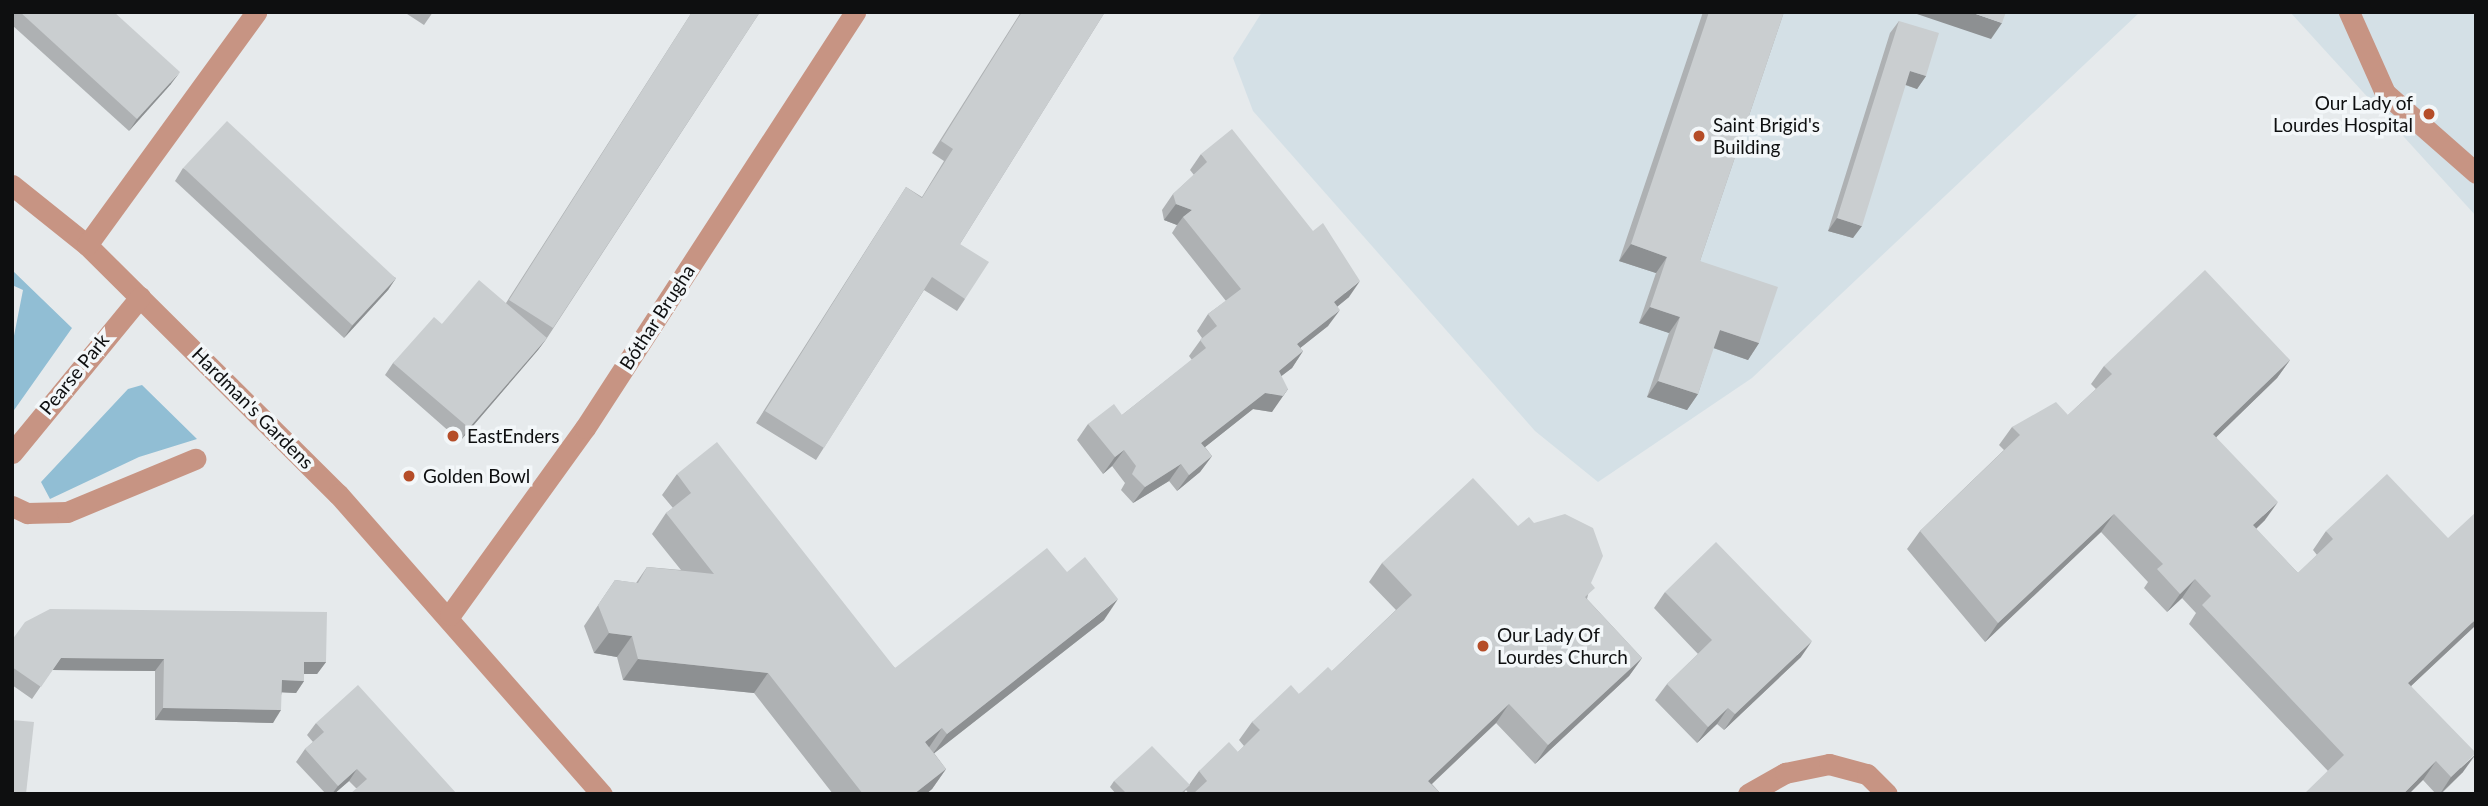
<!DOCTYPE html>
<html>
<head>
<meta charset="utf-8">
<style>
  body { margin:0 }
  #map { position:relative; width:2488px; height:806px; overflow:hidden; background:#e6eaec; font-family:Lato,sans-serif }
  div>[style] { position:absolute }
  .built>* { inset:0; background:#d4e0e6 }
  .green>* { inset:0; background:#91bed4 }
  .minor>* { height:21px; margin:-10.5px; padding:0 10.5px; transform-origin:10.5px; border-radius:10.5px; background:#c79483 }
  .wall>* { inset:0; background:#aeb1b3 }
  .shaded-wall>* { inset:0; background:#8d9092 }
  .building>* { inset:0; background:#caced0; transform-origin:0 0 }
  .dots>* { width:19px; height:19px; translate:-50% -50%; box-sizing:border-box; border:4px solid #f3f7f9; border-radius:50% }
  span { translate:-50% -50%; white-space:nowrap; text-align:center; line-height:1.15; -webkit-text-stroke:7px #f3f7f9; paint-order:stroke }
  .poi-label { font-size:19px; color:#0e0f10 }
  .right { translate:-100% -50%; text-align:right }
  .left { translate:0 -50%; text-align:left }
  .street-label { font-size:19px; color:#0e0f10 }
  .frame { position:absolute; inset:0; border:14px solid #0e0f10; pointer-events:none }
</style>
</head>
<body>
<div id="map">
  <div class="built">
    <i style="clip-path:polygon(1262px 12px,2140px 12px,1752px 378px,1598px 482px,1535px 431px,1253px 111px,1233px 58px)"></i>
    <i style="clip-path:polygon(2290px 12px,2476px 12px,2476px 216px)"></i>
  </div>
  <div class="green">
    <i style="clip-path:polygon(12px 270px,72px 328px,12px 413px,12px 346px,23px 290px,12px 285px)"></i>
    <i style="clip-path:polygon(142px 385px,197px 439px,139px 457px,50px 499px,41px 482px,128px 389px)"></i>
  </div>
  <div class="minor">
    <i style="left:2349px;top:12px;width:89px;rotate:66deg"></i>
    <i style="left:2385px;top:93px;width:121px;rotate:41.3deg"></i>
    <i style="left:12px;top:185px;width:96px;rotate:38.7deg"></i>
    <i style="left:87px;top:245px;width:354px;rotate:44.8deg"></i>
    <i style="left:338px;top:494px;width:400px;rotate:48.7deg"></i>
    <i style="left:87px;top:245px;width:288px;rotate:-54deg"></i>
    <i style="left:12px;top:453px;width:202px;rotate:-50.6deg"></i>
    <i style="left:12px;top:506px;width:17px;rotate:25deg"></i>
    <i style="left:27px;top:513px;width:40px;rotate:-1.4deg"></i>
    <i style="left:67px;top:512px;width:139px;rotate:-22.5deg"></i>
    <i style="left:450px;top:615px;width:231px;rotate:-54.2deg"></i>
    <i style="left:585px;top:428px;width:496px;rotate:-57deg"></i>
    <i style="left:1748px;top:794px;width:43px;rotate:-29.6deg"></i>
    <i style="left:1785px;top:773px;width:45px;rotate:-11.6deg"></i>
    <i style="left:1829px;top:764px;width:39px;rotate:15deg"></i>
    <i style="left:1867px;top:774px;width:28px;rotate:45deg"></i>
  </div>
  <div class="wall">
    <i style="clip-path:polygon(12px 12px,114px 12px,171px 84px,129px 131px,12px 25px)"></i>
    <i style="clip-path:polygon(404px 12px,433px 12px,424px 25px)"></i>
    <i style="clip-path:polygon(692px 12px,760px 12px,547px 338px,538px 350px,460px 441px,385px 375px,393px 363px,442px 324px,506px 303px)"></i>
    <i style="clip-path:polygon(1021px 12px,1105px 12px,960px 244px,965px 299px,957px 311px,924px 290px,816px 460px,756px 423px,906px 187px,922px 197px,944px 161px,932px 153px)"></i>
    <i style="clip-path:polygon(1703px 12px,1784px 12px,1700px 261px,1759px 343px,1748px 360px,1713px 348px,1698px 394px,1687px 410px,1647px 397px,1669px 333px,1639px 323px,1656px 273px,1619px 261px)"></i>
    <i style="clip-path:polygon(1899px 21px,1926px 76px,1917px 89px,1905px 85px,1853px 238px,1828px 231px,1890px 33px)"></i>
    <i style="clip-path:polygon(1201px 154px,1349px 297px,1337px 307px,1328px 326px,1300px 348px,1303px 351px,1292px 368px,1281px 376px,1272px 412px,1253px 409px,1205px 447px,1212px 456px,1200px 472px,1177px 491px,1169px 481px,1133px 503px,1121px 490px,1125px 483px,1112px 466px,1103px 474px,1077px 440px,1088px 424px,1122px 415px,1192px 360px,1189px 356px,1202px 338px,1197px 331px,1208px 314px,1226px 301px,1172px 233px,1177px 225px,1164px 220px,1162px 210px,1173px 194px,1194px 175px,1190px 170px)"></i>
    <i style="clip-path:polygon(183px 168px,396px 278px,388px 290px,344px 338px,175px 181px)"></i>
    <i style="clip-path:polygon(2290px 360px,2277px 378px,2216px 437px,2265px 520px,2256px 529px,2298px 573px,2317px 555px,2313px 550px,2326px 531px,2476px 625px,2411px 686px,2463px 772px,2441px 794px,2436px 794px,2423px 780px,2328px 771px,2189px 624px,2196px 613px,2182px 598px,2167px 612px,2144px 588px,2148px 582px,2101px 532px,1985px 642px,1907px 549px,1920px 531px,2004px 450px,1999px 445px,2012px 427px,2068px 415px,2096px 389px,2091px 384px,2104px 366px)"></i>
    <i style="clip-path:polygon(677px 474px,895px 668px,1104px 620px,934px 753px,946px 769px,932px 789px,926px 794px,833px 794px,754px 693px,623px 680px,617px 657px,594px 653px,584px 626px,615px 580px,636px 583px,647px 567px,681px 570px,652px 534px,666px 513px,673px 508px,662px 495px)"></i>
    <i style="clip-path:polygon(1518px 526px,1591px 583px,1587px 599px,1642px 658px,1629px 676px,1535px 764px,1496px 723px,1432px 784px,1441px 794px,1189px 794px,1186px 790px,1183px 794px,1116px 794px,1110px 787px,1114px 781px,1189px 785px,1199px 771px,1238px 752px,1244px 746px,1239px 740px,1252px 722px,1299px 694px,1332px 671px,1396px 610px,1369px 582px,1382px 563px)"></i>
    <i style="clip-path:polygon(1665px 592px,1801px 657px,1724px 730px,1717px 724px,1697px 743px,1655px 700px,1667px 684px,1698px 654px,1654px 608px)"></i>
    <i style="clip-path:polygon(12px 640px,326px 662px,317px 674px,304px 674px,304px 681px,296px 693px,282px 692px,273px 723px,155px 720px,155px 671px,52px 670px,32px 699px,12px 685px)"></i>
    <i style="clip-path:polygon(316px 723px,457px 794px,356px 788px,349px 781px,334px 794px,326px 794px,296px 762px,305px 749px,313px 742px,307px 735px)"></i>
  </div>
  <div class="shaded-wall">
    <i style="clip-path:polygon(1911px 12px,1970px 12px,2002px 23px,1991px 39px)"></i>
    <i style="clip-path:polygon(1910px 71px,1926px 76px,1917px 89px,1901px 83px)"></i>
    <i style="clip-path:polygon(180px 72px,171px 84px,129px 131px,137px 119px)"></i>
    <i style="clip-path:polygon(1176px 204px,1192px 210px,1183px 217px,1177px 225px,1164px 220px)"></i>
    <i style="clip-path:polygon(1837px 218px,1862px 226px,1853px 238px,1828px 231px)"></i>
    <i style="clip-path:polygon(1631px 244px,1667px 257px,1656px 273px,1619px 261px)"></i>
    <i style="clip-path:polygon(396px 278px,388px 290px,344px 338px,352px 326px)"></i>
    <i style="clip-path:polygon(1360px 281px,1349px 297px,1323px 318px,1334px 302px)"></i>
    <i style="clip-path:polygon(1650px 307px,1680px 317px,1669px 333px,1639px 323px)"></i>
    <i style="clip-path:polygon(1340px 310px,1328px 326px,1285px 360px,1297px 344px)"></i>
    <i style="clip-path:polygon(1720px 330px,1759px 343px,1748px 360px,1708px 346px)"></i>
    <i style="clip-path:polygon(547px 338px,538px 350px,460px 441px,469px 428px)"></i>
    <i style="clip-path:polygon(1303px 351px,1292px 368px,1267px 387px,1279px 371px)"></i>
    <i style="clip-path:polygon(2290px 360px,2277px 378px,2200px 453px,2213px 434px)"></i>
    <i style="clip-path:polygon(1658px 381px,1698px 394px,1687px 410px,1647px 397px)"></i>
    <i style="clip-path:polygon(1288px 389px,1272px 412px,1253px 409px,1190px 459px,1201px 443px,1265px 393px)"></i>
    <i style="clip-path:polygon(1124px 450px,1112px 466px,1103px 474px,1115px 457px)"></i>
    <i style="clip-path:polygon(1212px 456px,1200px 472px,1177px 491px,1189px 475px)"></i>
    <i style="clip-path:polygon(1181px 464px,1169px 481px,1133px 503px,1145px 487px)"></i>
    <i style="clip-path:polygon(2278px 502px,2265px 520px,2240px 544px,2253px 525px)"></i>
    <i style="clip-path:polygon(2114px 514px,2101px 532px,1985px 642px,1998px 623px)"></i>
    <i style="clip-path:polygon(2195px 579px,2182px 598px,2167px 612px,2180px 594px)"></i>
    <i style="clip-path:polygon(1118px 599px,1104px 620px,932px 755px,947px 734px)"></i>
    <i style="clip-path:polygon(2476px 619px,2476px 625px,2395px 701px,2408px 683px)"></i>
    <i style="clip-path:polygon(609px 633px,632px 636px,617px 657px,594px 653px)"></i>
    <i style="clip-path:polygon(1812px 641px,1801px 657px,1724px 730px,1735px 714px)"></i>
    <i style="clip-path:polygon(61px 658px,164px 659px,155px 671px,52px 670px)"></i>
    <i style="clip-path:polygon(1642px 658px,1629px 676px,1535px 764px,1548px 745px)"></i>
    <i style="clip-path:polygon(638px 659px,768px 673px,754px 693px,623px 680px)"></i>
    <i style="clip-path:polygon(304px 662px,326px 662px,317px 674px,296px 674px)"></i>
    <i style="clip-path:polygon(282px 680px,304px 681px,296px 693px,273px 692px)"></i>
    <i style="clip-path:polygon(1509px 704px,1496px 723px,1421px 794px,1428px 781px)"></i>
    <i style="clip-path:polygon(163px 708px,281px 710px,273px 723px,155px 720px)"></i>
    <i style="clip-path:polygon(1728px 708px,1717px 724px,1697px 743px,1708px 727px)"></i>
    <i style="clip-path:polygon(942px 728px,928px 749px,925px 742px)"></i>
    <i style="clip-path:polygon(2476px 754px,2463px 772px,2440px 794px,2451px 777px)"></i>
    <i style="clip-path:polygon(2436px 761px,2423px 780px,2409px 794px,2403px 794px)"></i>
    <i style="clip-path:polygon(357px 769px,349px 781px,334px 794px,332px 794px,338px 786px)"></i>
    <i style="clip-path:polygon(946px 769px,932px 789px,926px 794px,914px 794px)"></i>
  </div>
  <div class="building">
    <i style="clip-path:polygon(20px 12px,114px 12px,180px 72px,137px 119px)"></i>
    <i style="clip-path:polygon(692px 12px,760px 12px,553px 328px,509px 300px)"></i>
    <i style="clip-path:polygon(1022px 12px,1105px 12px,960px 244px,989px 262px,965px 299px,932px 277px,824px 448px,765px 411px,906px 187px,922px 198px,953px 149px,941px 141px)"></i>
    <i style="clip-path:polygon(1709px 12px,1784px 12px,1700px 261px,1778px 287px,1759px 343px,1720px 330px,1698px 394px,1658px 381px,1680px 317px,1650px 307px,1667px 257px,1631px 244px)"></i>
    <i style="clip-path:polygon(1970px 12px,2006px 12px,2002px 23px)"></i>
    <i style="clip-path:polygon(1899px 21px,1939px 33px,1926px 76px,1910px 71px,1862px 226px,1837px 218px)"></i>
    <i style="left:227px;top:121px;width:231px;height:64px;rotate:43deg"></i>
    <i style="clip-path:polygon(1232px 129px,1313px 231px,1323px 223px,1360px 281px,1334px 302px,1340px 310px,1297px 344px,1303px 351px,1279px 371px,1288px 389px,1283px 396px,1265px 393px,1201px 443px,1212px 456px,1189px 475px,1181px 464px,1145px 487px,1132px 474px,1136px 466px,1124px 450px,1115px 457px,1088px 424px,1114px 404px,1122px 415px,1206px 348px,1200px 340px,1217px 326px,1208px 314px,1241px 289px,1183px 217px,1192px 210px,1176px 204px,1173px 194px,1207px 162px,1201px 154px)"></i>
    <i style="clip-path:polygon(2205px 270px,2290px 360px,2213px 434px,2278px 502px,2253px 525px,2298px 573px,2333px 539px,2326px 531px,2387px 474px,2448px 538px,2476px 512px,2476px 619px,2408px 683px,2476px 753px,2451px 777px,2436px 761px,2403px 794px,2304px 794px,2344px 755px,2202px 605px,2211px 596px,2195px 579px,2180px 594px,2157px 569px,2163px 564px,2114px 514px,1998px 623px,1920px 531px,2020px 435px,2012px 427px,2056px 402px,2068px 415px,2112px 374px,2104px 366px)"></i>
    <i style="clip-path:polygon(479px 280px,547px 338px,469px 428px,393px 363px,434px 317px,442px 324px)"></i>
    <i style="clip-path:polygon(717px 442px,895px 668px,1047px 548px,1067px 572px,1085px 557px,1118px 599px,947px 734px,942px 728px,925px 742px,946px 769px,914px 794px,863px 794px,768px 673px,638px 659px,632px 636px,609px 633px,598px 605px,615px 580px,638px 583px,647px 567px,714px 574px,666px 513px,691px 493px,677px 474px)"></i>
    <i style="clip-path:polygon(1473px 478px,1518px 526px,1529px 517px,1534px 523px,1565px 514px,1593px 528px,1603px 556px,1591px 583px,1595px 588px,1585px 597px,1642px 658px,1548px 745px,1509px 704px,1428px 781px,1441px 794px,1193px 794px,1207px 781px,1199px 771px,1229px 742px,1238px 752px,1260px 730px,1252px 722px,1291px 685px,1299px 694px,1328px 667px,1332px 671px,1412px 595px,1382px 563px)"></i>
    <i style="clip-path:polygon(1716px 542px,1812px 641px,1735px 714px,1728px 708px,1708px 727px,1667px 684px,1712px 640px,1665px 592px)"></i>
    <i style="clip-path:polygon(50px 609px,327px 612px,326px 662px,304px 662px,304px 681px,282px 680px,281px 710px,163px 708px,164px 659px,61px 658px,41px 687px,12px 667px,12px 640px,25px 622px)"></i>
    <i style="clip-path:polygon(358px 685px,457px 794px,350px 794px,367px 779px,357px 769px,338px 786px,305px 749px,324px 732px,316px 723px)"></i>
    <i style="clip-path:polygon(12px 720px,34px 722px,26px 794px,12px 794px)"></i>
    <i style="clip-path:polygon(1152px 746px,1190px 785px,1180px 794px,1127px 794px,1114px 781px)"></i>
  </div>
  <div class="dots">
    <i style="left:2429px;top:114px;background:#b54d28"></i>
    <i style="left:1699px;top:136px;background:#b54d28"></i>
    <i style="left:453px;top:436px;background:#b54d28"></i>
    <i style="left:409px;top:476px;background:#b54d28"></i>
    <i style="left:1483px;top:646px;background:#b54d28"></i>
  </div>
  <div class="poi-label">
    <span class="right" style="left:2413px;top:114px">Our Lady of<br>Lourdes Hospital</span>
    <span class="left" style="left:1713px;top:136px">Saint Brigid's<br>Building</span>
    <span class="left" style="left:467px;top:436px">EastEnders</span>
    <span class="left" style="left:423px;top:476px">Golden Bowl</span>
    <span class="left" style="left:1497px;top:646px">Our Lady Of<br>Lourdes Church</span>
  </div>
  <div class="street-label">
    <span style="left:657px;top:317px;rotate:-57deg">Bóthar Brugha</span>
    <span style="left:74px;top:374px;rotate:-51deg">Pearse Park</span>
    <span style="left:253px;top:408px;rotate:45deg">Hardman's Gardens</span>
  </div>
  <div class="frame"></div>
</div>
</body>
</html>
